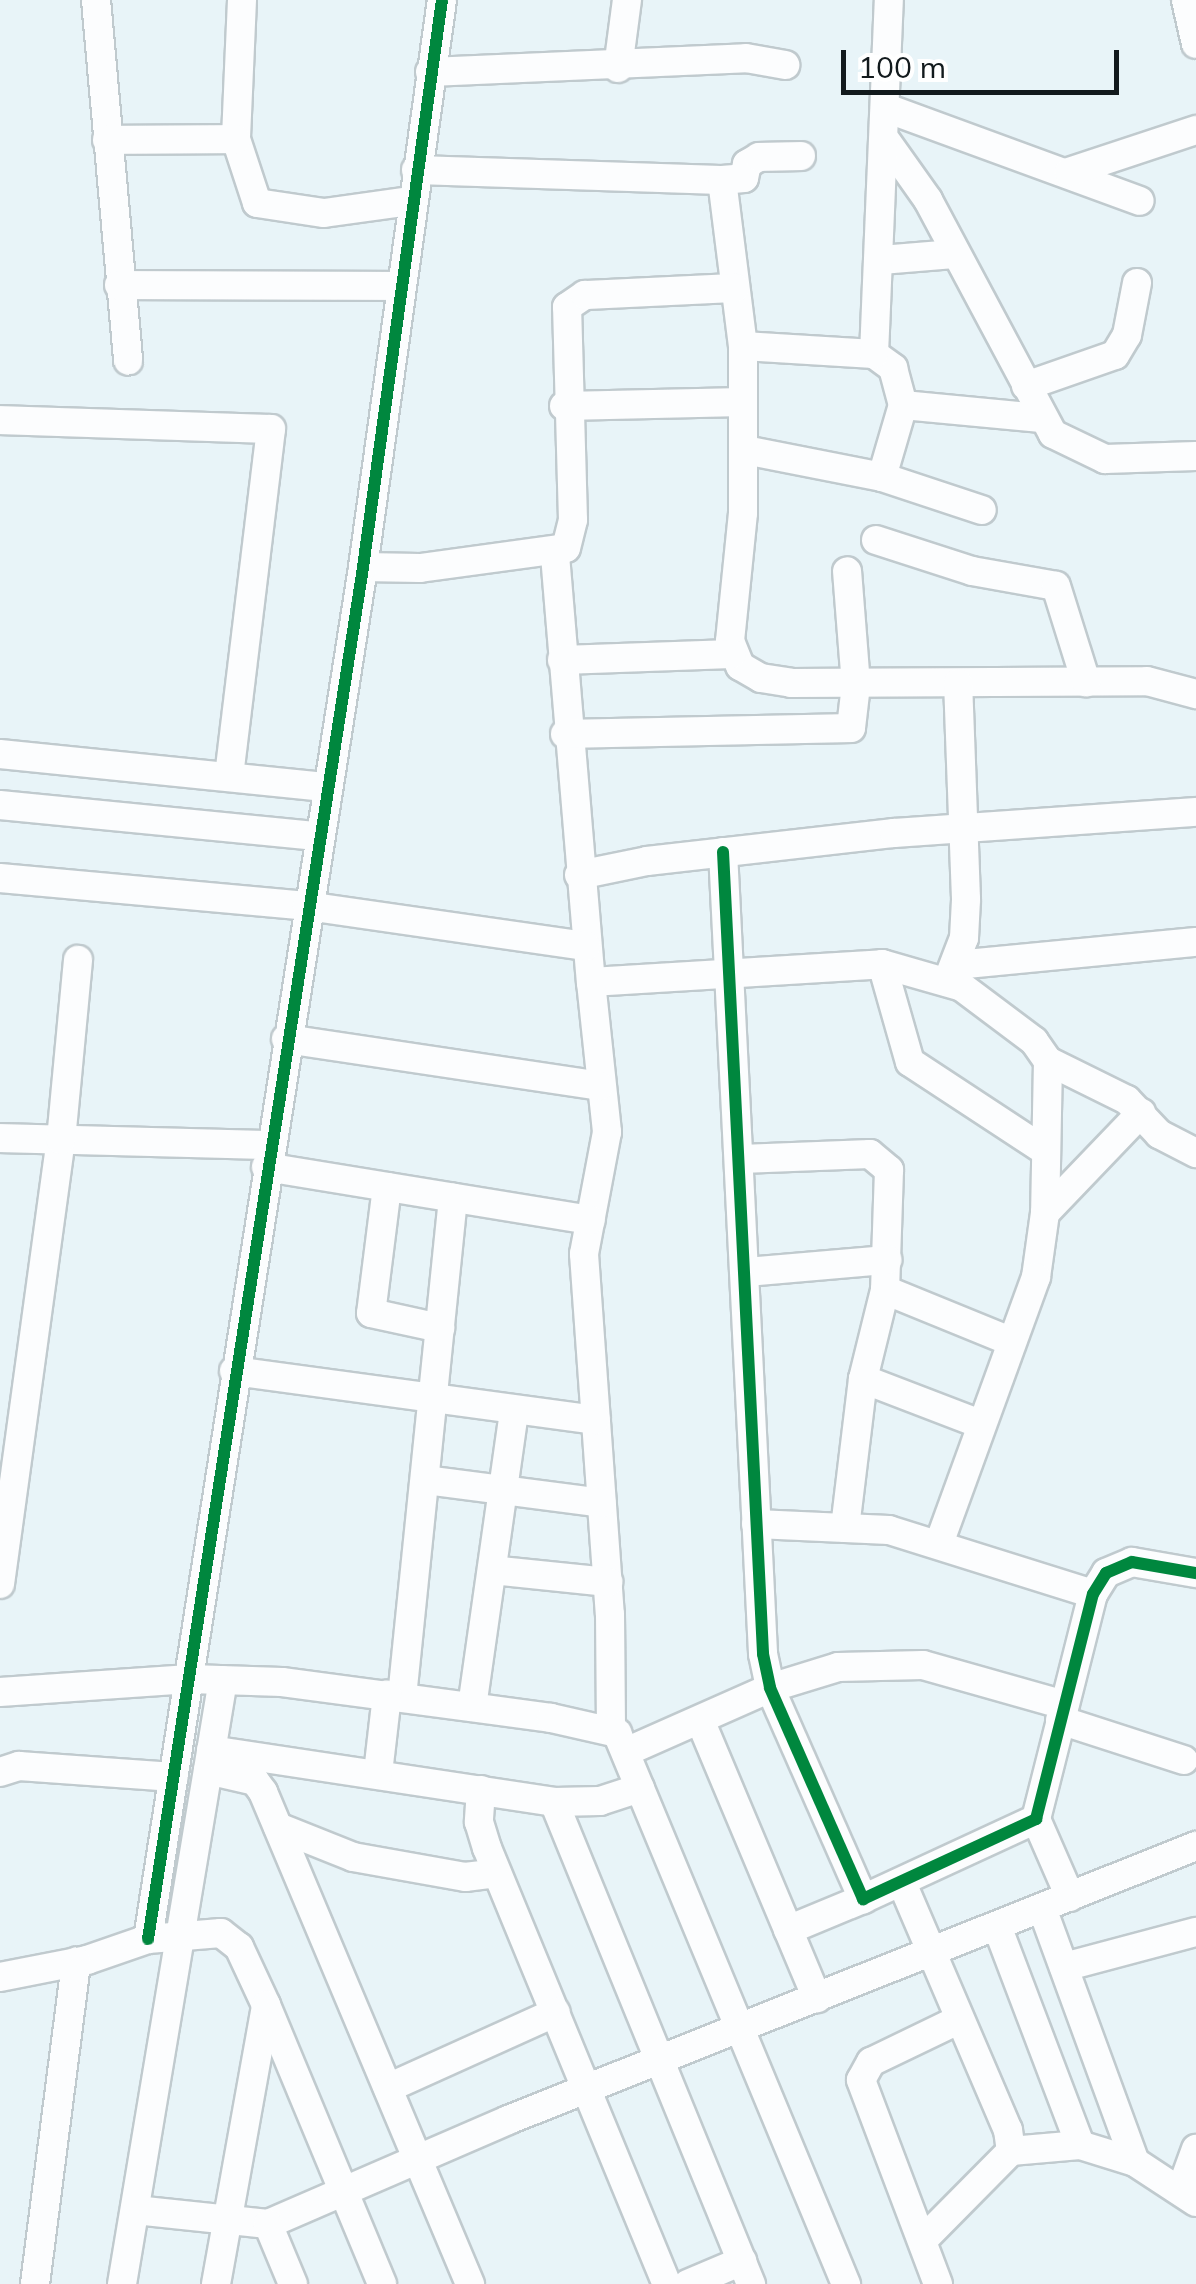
<!DOCTYPE html>
<html>
<head>
<meta charset="utf-8">
<style>
  body { margin:0 }
  #map { position:relative; width:1196px; height:2284px; overflow:hidden; background:#e8f4f8; font-family:Mulish,sans-serif }
  div>[style] { position:absolute }
  .roads { filter:drop-shadow(2px 0 #c0cace) drop-shadow(-2px 0 #c0cace) drop-shadow(0 2px #c0cace) drop-shadow(0 -2px #c0cace) }
  .minor>* { height:28px; margin:-14px; padding:0 14px; transform-origin:14px; border-radius:14px; background:#fcfdfe }
  .cycleway>* { height:12px; margin:-6px; padding:0 6px; transform-origin:6px; border-radius:6px; background:#00873e }
  span { translate:-50% -50%; white-space:nowrap; text-align:center; line-height:1.15; -webkit-text-stroke:10px #fff; paint-order:stroke }
  .scale { position:absolute; left:841px; top:50px; width:278px; height:45px; box-sizing:border-box; border:5px solid #121a1d; border-top:0; padding-left:12px; font-size:30px; line-height:35px; white-space:nowrap; color:#121a1d; -webkit-text-stroke:8px #fff; paint-order:stroke }
</style>
</head>
<body>
<div id="map">
  <div class="roads">
    <div class="minor">
      <i style="left:96px;top:0;width:362px;rotate:84.9deg"></i>
      <i style="left:242px;top:0;width:139px;rotate:92.5deg"></i>
      <i style="left:236px;top:139px;width:67px;rotate:71.8deg"></i>
      <i style="left:257px;top:203px;width:68px;rotate:8.5deg"></i>
      <i style="left:324px;top:213px;width:88px;rotate:-7.9deg"></i>
      <i style="left:1186px;top:0;width:45px;rotate:77.2deg"></i>
      <i style="left:618px;top:68px;width:69px;rotate:-82.5deg"></i>
      <i style="left:430px;top:72px;width:316px;rotate:-2.5deg"></i>
      <i style="left:746px;top:58px;width:40px;rotate:10deg"></i>
      <i style="left:886px;top:108px;width:270px;rotate:20.1deg"></i>
      <i style="left:107px;top:140px;width:129px;rotate:-0.4deg"></i>
      <i style="left:887px;top:142px;width:71px;rotate:54.7deg"></i>
      <i style="left:928px;top:200px;width:265px;rotate:61.9deg"></i>
      <i style="left:1053px;top:434px;width:58px;rotate:25.7deg"></i>
      <i style="left:1105px;top:459px;width:91px;rotate:-1.9deg"></i>
      <i style="left:416px;top:170px;width:306px;rotate:1.9deg"></i>
      <i style="left:722px;top:180px;width:167px;rotate:82.8deg"></i>
      <i style="left:743px;top:346px;width:167px;rotate:90deg"></i>
      <i style="left:743px;top:513px;width:129px;rotate:95.8deg"></i>
      <i style="left:730px;top:641px;width:27px;rotate:68deg"></i>
      <i style="left:740px;top:666px;width:24px;rotate:30deg"></i>
      <i style="left:761px;top:678px;width:30px;rotate:9deg"></i>
      <i style="left:791px;top:683px;width:356px;rotate:-0.3deg"></i>
      <i style="left:1147px;top:681px;width:51px;rotate:14.9deg"></i>
      <i style="left:1069px;top:172px;width:134px;rotate:-18.3deg"></i>
      <i style="left:722px;top:180px;width:22px;rotate:-5deg"></i>
      <i style="left:744px;top:178px;width:14px;rotate:-78deg"></i>
      <i style="left:747px;top:164px;width:14px;rotate:-30deg"></i>
      <i style="left:759px;top:157px;width:42px;rotate:-1.4deg"></i>
      <i style="left:881px;top:260px;width:73px;rotate:-4.7deg"></i>
      <i style="left:119px;top:285px;width:280px;rotate:0.2deg"></i>
      <i style="left:743px;top:346px;width:131px;rotate:3.5deg"></i>
      <i style="left:874px;top:354px;width:24px;rotate:36deg"></i>
      <i style="left:893px;top:368px;width:38px;rotate:75deg"></i>
      <i style="left:903px;top:405px;width:75px;rotate:106.3deg"></i>
      <i style="left:874px;top:354px;width:354px;rotate:-87.6deg"></i>
      <i style="left:1026px;top:386px;width:94px;rotate:-19.2deg"></i>
      <i style="left:1115px;top:355px;width:23px;rotate:-59deg"></i>
      <i style="left:1127px;top:335px;width:53px;rotate:-79.1deg"></i>
      <i style="left:903px;top:405px;width:139px;rotate:5.4deg"></i>
      <i style="left:564px;top:406px;width:179px;rotate:-1.3deg"></i>
      <i style="left:0;top:420px;width:271px;rotate:1.9deg"></i>
      <i style="left:271px;top:429px;width:349px;rotate:96.9deg"></i>
      <i style="left:745px;top:450px;width:140px;rotate:11.1deg"></i>
      <i style="left:882px;top:477px;width:105px;rotate:18.3deg"></i>
      <i style="left:876px;top:540px;width:101px;rotate:17.9deg"></i>
      <i style="left:972px;top:571px;width:85px;rotate:10.1deg"></i>
      <i style="left:1056px;top:586px;width:101px;rotate:72.6deg"></i>
      <i style="left:555px;top:555px;width:429px;rotate:85.2deg"></i>
      <i style="left:591px;top:982px;width:292px;rotate:-3.5deg"></i>
      <i style="left:882px;top:964px;width:83px;rotate:16deg"></i>
      <i style="left:962px;top:987px;width:90px;rotate:36.9deg"></i>
      <i style="left:1034px;top:1041px;width:24px;rotate:55deg"></i>
      <i style="left:1048px;top:1061px;width:152px;rotate:91.1deg"></i>
      <i style="left:1045px;top:1213px;width:65px;rotate:98deg"></i>
      <i style="left:1036px;top:1277px;width:283px;rotate:110deg"></i>
      <i style="left:363px;top:567px;width:57px;rotate:1deg"></i>
      <i style="left:420px;top:568px;width:147px;rotate:-7.8deg"></i>
      <i style="left:566px;top:548px;width:29px;rotate:-76deg"></i>
      <i style="left:573px;top:520px;width:213px;rotate:-91.6deg"></i>
      <i style="left:567px;top:307px;width:22px;rotate:-34deg"></i>
      <i style="left:585px;top:295px;width:150px;rotate:-2.7deg"></i>
      <i style="left:562px;top:660px;width:170px;rotate:-2deg"></i>
      <i style="left:565px;top:734px;width:286px;rotate:-1.2deg"></i>
      <i style="left:851px;top:728px;width:43px;rotate:-83.4deg"></i>
      <i style="left:856px;top:685px;width:114px;rotate:-94.5deg"></i>
      <i style="left:0;top:754px;width:329px;rotate:5.8deg"></i>
      <i style="left:0;top:805px;width:321px;rotate:5.6deg"></i>
      <i style="left:723px;top:852px;width:803px;rotate:87.14deg"></i>
      <i style="left:763px;top:1654px;width:35px;rotate:78deg"></i>
      <i style="left:770px;top:1688px;width:231px;rotate:66.2deg"></i>
      <i style="left:863px;top:1899px;width:191px;rotate:-24.8deg"></i>
      <i style="left:1036px;top:1819px;width:232px;rotate:-75.8deg"></i>
      <i style="left:1093px;top:1594px;width:25px;rotate:-58deg"></i>
      <i style="left:1106px;top:1573px;width:28px;rotate:-23deg"></i>
      <i style="left:1132px;top:1562px;width:65px;rotate:9.8deg"></i>
      <i style="left:579px;top:875px;width:69px;rotate:-11.6deg"></i>
      <i style="left:647px;top:861px;width:249px;rotate:-6.5deg"></i>
      <i style="left:894px;top:833px;width:303px;rotate:-4deg"></i>
      <i style="left:0;top:878px;width:308px;rotate:5.2deg"></i>
      <i style="left:307px;top:906px;width:282px;rotate:8.2deg"></i>
      <i style="left:882px;top:964px;width:102px;rotate:74.1deg"></i>
      <i style="left:910px;top:1062px;width:160px;rotate:33.3deg"></i>
      <i style="left:956px;top:965px;width:241px;rotate:-5.5deg"></i>
      <i style="left:591px;top:982px;width:151px;rotate:83.9deg"></i>
      <i style="left:607px;top:1132px;width:124px;rotate:100.7deg"></i>
      <i style="left:584px;top:1254px;width:361px;rotate:85.9deg"></i>
      <i style="left:610px;top:1614px;width:116px;rotate:89.5deg"></i>
      <i style="left:947px;top:982px;width:47px;rotate:-68.9deg"></i>
      <i style="left:964px;top:938px;width:39px;rotate:-87deg"></i>
      <i style="left:966px;top:899px;width:216px;rotate:-92.1deg"></i>
      <i style="left:286px;top:1039px;width:317px;rotate:8.5deg"></i>
      <i style="left:1048px;top:1061px;width:88px;rotate:26.3deg"></i>
      <i style="left:1127px;top:1100px;width:47px;rotate:46.7deg"></i>
      <i style="left:1159px;top:1134px;width:42px;rotate:27.2deg"></i>
      <i style="left:0;top:1138px;width:271px;rotate:1.5deg"></i>
      <i style="left:741px;top:1159px;width:129px;rotate:-2.2deg"></i>
      <i style="left:870px;top:1154px;width:25px;rotate:40deg"></i>
      <i style="left:889px;top:1170px;width:120px;rotate:91.9deg"></i>
      <i style="left:885px;top:1290px;width:92px;rotate:103.9deg"></i>
      <i style="left:863px;top:1379px;width:150px;rotate:96.9deg"></i>
      <i style="left:266px;top:1167px;width:329px;rotate:9.3deg"></i>
      <i style="left:387px;top:1187px;width:127px;rotate:97.2deg"></i>
      <i style="left:371px;top:1313px;width:71px;rotate:12.3deg"></i>
      <i style="left:1045px;top:1213px;width:139px;rotate:-46.2deg"></i>
      <i style="left:746px;top:1272px;width:142px;rotate:-4.9deg"></i>
      <i style="left:885px;top:1290px;width:135px;rotate:22.2deg"></i>
      <i style="left:234px;top:1371px;width:365px;rotate:7.7deg"></i>
      <i style="left:863px;top:1379px;width:125px;rotate:21deg"></i>
      <i style="left:425px;top:1480px;width:178px;rotate:7.4deg"></i>
      <i style="left:756px;top:1524px;width:133px;rotate:2.6deg"></i>
      <i style="left:889px;top:1530px;width:214px;rotate:17.4deg"></i>
      <i style="left:492px;top:1570px;width:117px;rotate:5.9deg"></i>
      <i style="left:0;top:1584px;width:448px;rotate:-82.2deg"></i>
      <i style="left:61px;top:1140px;width:181px;rotate:-84.6deg"></i>
      <i style="left:0;top:1692px;width:190px;rotate:-3.9deg"></i>
      <i style="left:190px;top:1679px;width:92px;rotate:1.9deg"></i>
      <i style="left:282px;top:1682px;width:271px;rotate:7.6deg"></i>
      <i style="left:551px;top:1718px;width:68px;rotate:12.8deg"></i>
      <i style="left:617px;top:1733px;width:597px;rotate:67.43deg"></i>
      <i style="left:402px;top:1697px;width:502px;rotate:-84.16deg"></i>
      <i style="left:472px;top:1707px;width:299px;rotate:-81.9deg"></i>
      <i style="left:700px;top:1720px;width:302px;rotate:67.2deg"></i>
      <i style="left:1060px;top:1720px;width:130px;rotate:17.9deg"></i>
      <i style="left:211px;top:1750px;width:347px;rotate:8.6deg"></i>
      <i style="left:554px;top:1802px;width:46px;rotate:-1.2deg"></i>
      <i style="left:600px;top:1801px;width:42px;rotate:-18deg"></i>
      <i style="left:628px;top:1751px;width:155px;rotate:-23.9deg"></i>
      <i style="left:770px;top:1688px;width:71px;rotate:-17.2deg"></i>
      <i style="left:838px;top:1667px;width:85px;rotate:-1.3deg"></i>
      <i style="left:923px;top:1665px;width:147px;rotate:15.8deg"></i>
      <i style="left:208px;top:1770px;width:48px;rotate:13.2deg"></i>
      <i style="left:255px;top:1781px;width:14px;rotate:54deg"></i>
      <i style="left:263px;top:1792px;width:534px;rotate:67.18deg"></i>
      <i style="left:0;top:1772px;width:20px;rotate:-18deg"></i>
      <i style="left:19px;top:1766px;width:155px;rotate:4.1deg"></i>
      <i style="left:378px;top:1773px;width:79px;rotate:-83.4deg"></i>
      <i style="left:481px;top:1790px;width:32px;rotate:94deg"></i>
      <i style="left:479px;top:1822px;width:27px;rotate:73deg"></i>
      <i style="left:487px;top:1848px;width:472px;rotate:67.6deg"></i>
      <i style="left:554px;top:1802px;width:521px;rotate:67.77deg"></i>
      <i style="left:1036px;top:1819px;width:85px;rotate:66.4deg"></i>
      <i style="left:278px;top:1827px;width:81px;rotate:21.8deg"></i>
      <i style="left:353px;top:1857px;width:114px;rotate:10.1deg"></i>
      <i style="left:465px;top:1877px;width:32px;rotate:-7deg"></i>
      <i style="left:902px;top:1883px;width:269px;rotate:66.8deg"></i>
      <i style="left:1008px;top:2130px;width:21px;rotate:82deg"></i>
      <i style="left:1011px;top:2151px;width:125px;rotate:134.7deg"></i>
      <i style="left:1042px;top:1908px;width:270px;rotate:69.9deg"></i>
      <i style="left:997px;top:1926px;width:234px;rotate:69.2deg"></i>
      <i style="left:788px;top:1930px;width:81px;rotate:-22.5deg"></i>
      <i style="left:148px;top:1939px;width:1389px;rotate:-81.09deg"></i>
      <i style="left:363px;top:567px;width:572px;rotate:-82.07deg"></i>
      <i style="left:1064px;top:1967px;width:137px;rotate:-14.9deg"></i>
      <i style="left:0;top:1977px;width:89px;rotate:-11.1deg"></i>
      <i style="left:87px;top:1960px;width:65px;rotate:-19deg"></i>
      <i style="left:148px;top:1939px;width:73px;rotate:-4.7deg"></i>
      <i style="left:221px;top:1933px;width:23px;rotate:38deg"></i>
      <i style="left:239px;top:1947px;width:64px;rotate:65deg"></i>
      <i style="left:266px;top:2005px;width:302px;rotate:67.4deg"></i>
      <i style="left:388px;top:2088px;width:184px;rotate:-24.3deg"></i>
      <i style="left:1011px;top:2151px;width:69px;rotate:-5deg"></i>
      <i style="left:1080px;top:2145px;width:58px;rotate:17.2deg"></i>
      <i style="left:1135px;top:2162px;width:73px;rotate:33.3deg"></i>
      <i style="left:1181px;top:2190px;width:44px;rotate:-69.9deg"></i>
      <i style="left:135px;top:2210px;width:134px;rotate:6deg"></i>
      <i style="left:268px;top:2224px;width:262px;rotate:-23.4deg"></i>
      <i style="left:508px;top:2120px;width:741px;rotate:-21.72deg"></i>
      <i style="left:268px;top:2224px;width:65px;rotate:67.4deg"></i>
      <i style="left:35px;top:2284px;width:325px;rotate:-82.7deg"></i>
      <i style="left:122px;top:2284px;width:612px;rotate:-80.51deg"></i>
      <i style="left:216px;top:2284px;width:283px;rotate:-79.8deg"></i>
      <i style="left:688px;top:2284px;width:59px;rotate:-23.1deg"></i>
      <i style="left:938px;top:2284px;width:218px;rotate:-110.7deg"></i>
      <i style="left:861px;top:2080px;width:21px;rotate:-61deg"></i>
      <i style="left:871px;top:2062px;width:97px;rotate:-25.8deg"></i>
    </div>
  </div>
  <div class="cycleway">
    <i style="left:723px;top:852px;width:803px;rotate:87.14deg"></i>
    <i style="left:763px;top:1654px;width:35px;rotate:78deg"></i>
    <i style="left:770px;top:1688px;width:231px;rotate:66.2deg"></i>
    <i style="left:863px;top:1899px;width:191px;rotate:-24.8deg"></i>
    <i style="left:1036px;top:1819px;width:232px;rotate:-75.8deg"></i>
    <i style="left:1093px;top:1594px;width:25px;rotate:-58deg"></i>
    <i style="left:1106px;top:1573px;width:28px;rotate:-23deg"></i>
    <i style="left:1132px;top:1562px;width:65px;rotate:9.8deg"></i>
    <i style="left:148px;top:1939px;width:1389px;rotate:-81.09deg"></i>
    <i style="left:363px;top:567px;width:572px;rotate:-82.07deg"></i>
  </div>
  <div class="scale">100 m</div>
</div>
</body>
</html>
